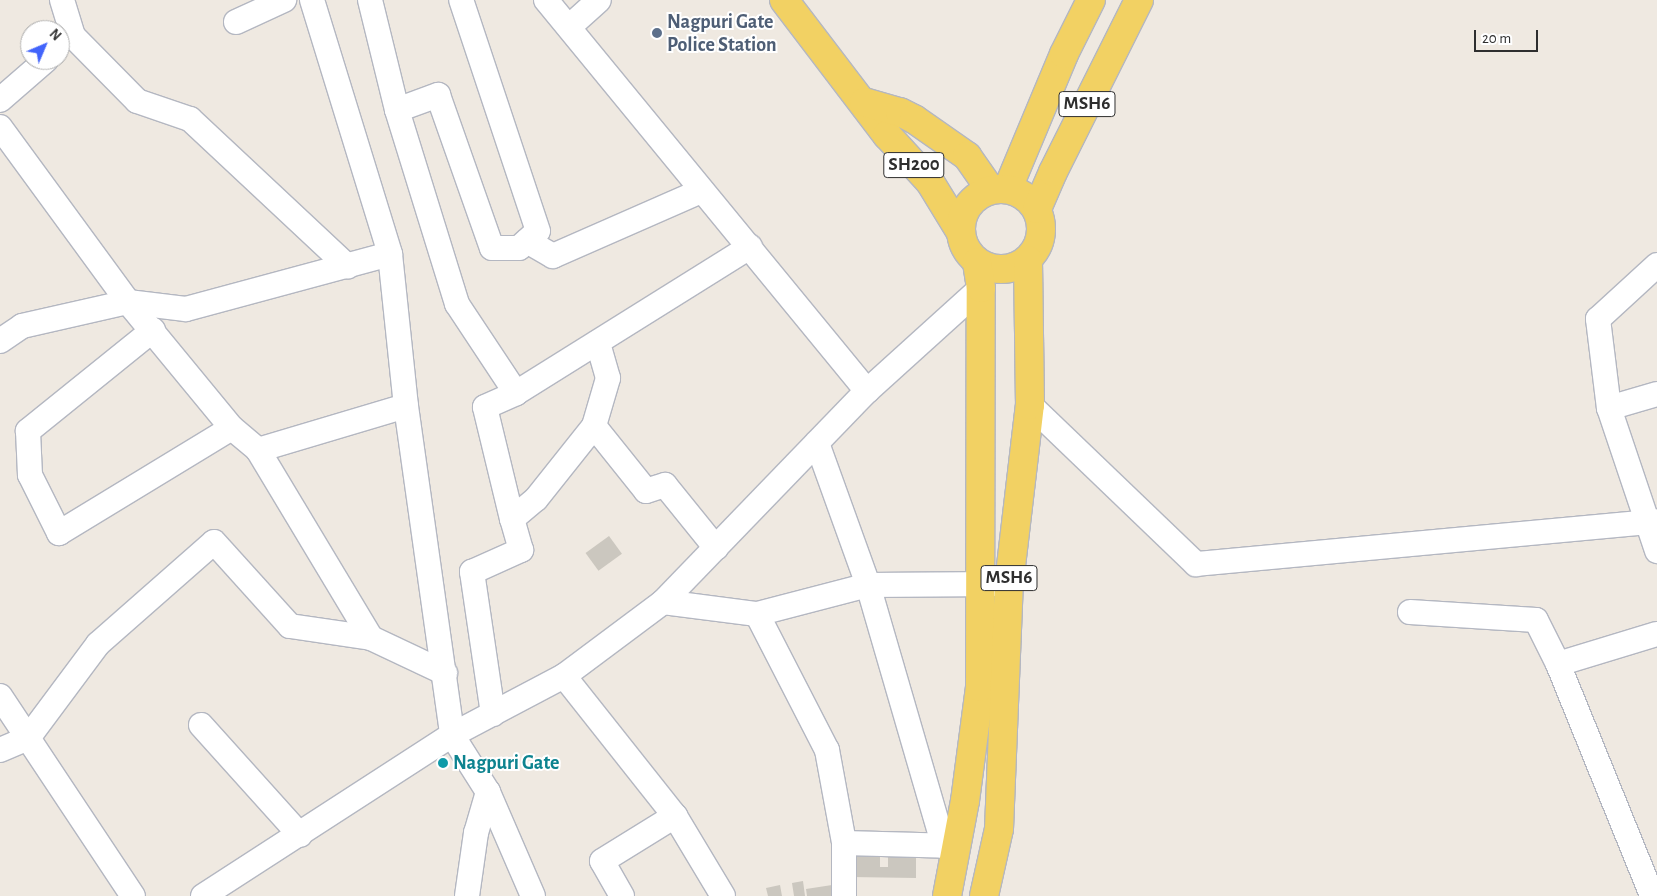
<!DOCTYPE html>
<html>
<head>
<meta charset="utf-8">
<style>
  body { margin:0 }
  #map { position:relative; width:1657px; height:896px; overflow:hidden; background:#efe9e1; font-family:"Alegreya Sans",sans-serif }
  div>[style] { position:absolute }
  .building>* { inset:0; background:#cbc7bf; transform-origin:0 0 }
  .roads { filter:drop-shadow(1px 0 #b4b7c1) drop-shadow(-1px 0 #b4b7c1) drop-shadow(0 1px #b4b7c1) drop-shadow(0 -1px #b4b7c1) }
  .street>* { height:24px; margin:-12px; padding:0 12px; transform-origin:12px; border-radius:12px; background:#fff }
  .primary>* { height:28px; margin:-14px; padding:0 14px; transform-origin:14px; border-radius:14px; background:#f2d163 }
  .primary>.ring { margin:-14px; padding:0; box-sizing:content-box; background:none; border:28px solid #f2d163; border-radius:50% }
  .dots>* { width:14px; height:14px; translate:-50% -50%; box-sizing:border-box; border:2px solid #fff; border-radius:50% }
  span { translate:-50% -50%; white-space:nowrap; text-align:center; line-height:1.15; -webkit-text-stroke:4px #fff; paint-order:stroke }
  .shield-label span { padding:1px 4px; background:#fff; border:1px solid; border-radius:4px; -webkit-text-stroke-width:0 }
  .shield-label { font-size:19px; color:#2e2e2e; font-weight:700 }
  .service-label { font-size:20px; color:#4e5e75; font-weight:700 }
  .left { translate:0 -50%; text-align:left }
  .culture-label { font-size:20px; color:#0d838f; font-weight:700 }
  .north { position:absolute; left:20px; top:20px; width:50px; height:50px; box-sizing:border-box; background:#fff; border:1px solid #ababab; border-radius:50%; rotate:45deg; font-size:14px; font-weight:700; line-height:20px; text-align:center; color:#2e2e2e }
  .north::after { content:''; display:block; margin:auto; width:18px; height:22px; background:#4264fb; clip-path:polygon(50% 0,100% 100%,50% 72%,0 100%) }
  .scale { position:absolute; left:1474px; top:30px; width:64px; height:22px; box-sizing:border-box; border:2px solid #2e2e2e; border-top:0; padding-left:6px; font-size:15px; line-height:18px; white-space:nowrap; color:#2e2e2e; -webkit-text-stroke:4px #fff; paint-order:stroke }
</style>
</head>
<body>
<div id="map">
  <div class="building">
    <i style="left:609px;top:536px;width:22px;height:29px;rotate:54deg"></i>
    <i style="clip-path:polygon(851px 849px,880px 849px,880px 867px,888px 867px,888px 850px,916px 850px,916px 878px,851px 877px)"></i>
    <i style="clip-path:polygon(803px 881px,805px 896px,794px 896px,792px 883px)"></i>
    <i style="clip-path:polygon(780px 885px,782px 896px,768px 896px,766px 888px)"></i>
    <i style="clip-path:polygon(832px 885px,833px 896px,807px 896px,806px 889px)"></i>
  </div>
  <div class="roads">
    <div class="street">
      <i style="left:62px;top:0;width:38px;rotate:73deg"></i>
      <i style="left:73px;top:36px;width:91px;rotate:45.4deg"></i>
      <i style="left:137px;top:101px;width:56px;rotate:18.8deg"></i>
      <i style="left:190px;top:119px;width:216px;rotate:43.1deg"></i>
      <i style="left:312px;top:0;width:266px;rotate:72.9deg"></i>
      <i style="left:390px;top:254px;width:153px;rotate:84deg"></i>
      <i style="left:406px;top:406px;width:332px;rotate:82deg"></i>
      <i style="left:452px;top:735px;width:67px;rotate:57.7deg"></i>
      <i style="left:488px;top:792px;width:113px;rotate:66.6deg"></i>
      <i style="left:370px;top:0;width:113px;rotate:76.2deg"></i>
      <i style="left:397px;top:110px;width:203px;rotate:72.8deg"></i>
      <i style="left:457px;top:304px;width:107px;rotate:56.5deg"></i>
      <i style="left:546px;top:0;width:506px;rotate:50.61deg"></i>
      <i style="left:236px;top:22px;width:53px;rotate:-24.6deg"></i>
      <i style="left:569px;top:27px;width:40px;rotate:-42deg"></i>
      <i style="left:0;top:100px;width:61px;rotate:-41deg"></i>
      <i style="left:397px;top:110px;width:44px;rotate:-20.1deg"></i>
      <i style="left:438px;top:95px;width:162px;rotate:70.6deg"></i>
      <i style="left:492px;top:248px;width:27px"></i>
      <i style="left:519px;top:248px;width:25px;rotate:-42deg"></i>
      <i style="left:538px;top:231px;width:243px;rotate:-108.4deg"></i>
      <i style="left:0;top:127px;width:217px;rotate:53.8deg"></i>
      <i style="left:128px;top:302px;width:163px;rotate:50.5deg"></i>
      <i style="left:232px;top:428px;width:34px;rotate:40deg"></i>
      <i style="left:258px;top:450px;width:219px;rotate:59deg"></i>
      <i style="left:371px;top:638px;width:82px;rotate:25.3deg"></i>
      <i style="left:527px;top:241px;width:30px;rotate:30deg"></i>
      <i style="left:553px;top:256px;width:162px;rotate:-23.7deg"></i>
      <i style="left:1657px;top:265px;width:80px;rotate:137.5deg"></i>
      <i style="left:1598px;top:319px;width:90px;rotate:83deg"></i>
      <i style="left:1609px;top:408px;width:151px;rotate:71.4deg"></i>
      <i style="left:153px;top:330px;width:161px;rotate:141.1deg"></i>
      <i style="left:28px;top:431px;width:44px;rotate:87.4deg"></i>
      <i style="left:30px;top:475px;width:65px;rotate:63.4deg"></i>
      <i style="left:59px;top:533px;width:202px;rotate:-31.3deg"></i>
      <i style="left:0;top:341px;width:27px;rotate:-34deg"></i>
      <i style="left:22px;top:326px;width:109px;rotate:-12.8deg"></i>
      <i style="left:128px;top:302px;width:58px;rotate:6.9deg"></i>
      <i style="left:186px;top:309px;width:211px;rotate:-15.1deg"></i>
      <i style="left:1030px;top:405px;width:230px;rotate:43.8deg"></i>
      <i style="left:1196px;top:564px;width:463px;rotate:-5.3deg"></i>
      <i style="left:1609px;top:408px;width:50px;rotate:-16.3deg"></i>
      <i style="left:594px;top:426px;width:83px;rotate:51.3deg"></i>
      <i style="left:646px;top:491px;width:20px;rotate:-18deg"></i>
      <i style="left:665px;top:485px;width:81px;rotate:51deg"></i>
      <i style="left:817px;top:443px;width:151px;rotate:70.2deg"></i>
      <i style="left:868px;top:585px;width:272px;rotate:73.8deg"></i>
      <i style="left:258px;top:450px;width:154px;rotate:-16.6deg"></i>
      <i style="left:512px;top:519px;width:115px;rotate:-103.6deg"></i>
      <i style="left:485px;top:407px;width:34px;rotate:-24deg"></i>
      <i style="left:516px;top:393px;width:276px;rotate:-32deg"></i>
      <i style="left:663px;top:602px;width:95px;rotate:7.3deg"></i>
      <i style="left:757px;top:614px;width:115px;rotate:-14.6deg"></i>
      <i style="left:868px;top:585px;width:131px;rotate:-0.4deg"></i>
      <i style="left:1410px;top:612px;width:126px;rotate:3.6deg"></i>
      <i style="left:1536px;top:620px;width:49px;rotate:63.4deg"></i>
      <i style="left:1558px;top:664px;width:103px;rotate:-16.9deg"></i>
      <i style="left:757px;top:614px;width:153px;rotate:62.8deg"></i>
      <i style="left:827px;top:750px;width:95px;rotate:79.6deg"></i>
      <i style="left:844px;top:843px;width:53px;rotate:90deg"></i>
      <i style="left:1558px;top:664px;width:250px;rotate:67.9deg"></i>
      <i style="left:564px;top:676px;width:179px;rotate:51.6deg"></i>
      <i style="left:675px;top:816px;width:93px;rotate:59deg"></i>
      <i style="left:0;top:696px;width:240px;rotate:56.4deg"></i>
      <i style="left:493px;top:714px;width:144px;rotate:-98.4deg"></i>
      <i style="left:472px;top:572px;width:54px;rotate:-24.2deg"></i>
      <i style="left:521px;top:550px;width:32px;rotate:-106deg"></i>
      <i style="left:512px;top:519px;width:31px;rotate:-40deg"></i>
      <i style="left:536px;top:499px;width:93px;rotate:-51.5deg"></i>
      <i style="left:594px;top:426px;width:50px;rotate:-73.7deg"></i>
      <i style="left:608px;top:378px;width:37px;rotate:-106deg"></i>
      <i style="left:201px;top:725px;width:148px;rotate:48deg"></i>
      <i style="left:0;top:750px;width:30px;rotate:-23deg"></i>
      <i style="left:28px;top:738px;width:117px;rotate:-53.3deg"></i>
      <i style="left:98px;top:644px;width:154px;rotate:-41.3deg"></i>
      <i style="left:214px;top:542px;width:113px;rotate:47.9deg"></i>
      <i style="left:290px;top:626px;width:82px;rotate:8.4deg"></i>
      <i style="left:844px;top:843px;width:113px;rotate:1.5deg"></i>
      <i style="left:203px;top:896px;width:297px;rotate:-32.9deg"></i>
      <i style="left:452px;top:735px;width:127px;rotate:-27.8deg"></i>
      <i style="left:564px;top:676px;width:124px;rotate:-36.8deg"></i>
      <i style="left:663px;top:602px;width:293px;rotate:-46deg"></i>
      <i style="left:867px;top:391px;width:154px;rotate:-42.1deg"></i>
      <i style="left:467px;top:896px;width:64px;rotate:-81.9deg"></i>
      <i style="left:476px;top:833px;width:43px;rotate:-73.7deg"></i>
      <i style="left:622px;top:896px;width:40px;rotate:-119.7deg"></i>
      <i style="left:602px;top:861px;width:86px;rotate:-31.7deg"></i>
    </div>
    <div class="primary">
      <i style="left:784px;top:0;width:170px;rotate:52.7deg"></i>
      <i style="left:887px;top:135px;width:64px;rotate:47.5deg"></i>
      <i style="left:930px;top:182px;width:57px;rotate:58.5deg"></i>
      <i style="left:864px;top:102px;width:37px;rotate:16deg"></i>
      <i style="left:900px;top:112px;width:16px;rotate:27deg"></i>
      <i style="left:914px;top:119px;width:65px;rotate:34.9deg"></i>
      <i style="left:967px;top:156px;width:40px;rotate:55.1deg"></i>
      <i style="left:1008px;top:188px;width:145px;rotate:-67.3deg"></i>
      <i style="left:1064px;top:54px;width:60px;rotate:-63.4deg"></i>
      <i class="ring" style="left:961px;top:189px;width:52px;height:52px"></i>
      <i style="left:1037px;top:209px;width:40px;rotate:-66.6deg"></i>
      <i style="left:1053px;top:172px;width:192px;rotate:-63.4deg"></i>
      <i style="left:947px;top:896px;width:97px;rotate:-79.3deg"></i>
      <i style="left:965px;top:801px;width:115px;rotate:-82.5deg"></i>
      <i style="left:980px;top:687px;width:399px;rotate:-89.9deg"></i>
      <i style="left:981px;top:288px;width:26px;rotate:-99deg"></i>
      <i style="left:984px;top:896px;width:69px;rotate:-77.4deg"></i>
      <i style="left:999px;top:829px;width:246px;rotate:-87.7deg"></i>
      <i style="left:1009px;top:583px;width:179px;rotate:-83.3deg"></i>
      <i style="left:1030px;top:405px;width:145px;rotate:-90.8deg"></i>
    </div>
  </div>
  <div class="dots">
    <i style="left:657px;top:33px;background:#5c6f8a"></i>
    <i style="left:443px;top:763px;background:#0f9aa8"></i>
  </div>
  <div class="shield-label">
    <span style="left:1087px;top:104px">MSH6</span>
    <span style="left:914px;top:165px">SH200</span>
    <span style="left:1009px;top:578px">MSH6</span>
  </div>
  <div class="service-label">
    <span class="left" style="left:667px;top:34px">Nagpuri Gate<br>Police Station</span>
  </div>
  <div class="culture-label">
    <span class="left" style="left:453px;top:763px">Nagpuri Gate</span>
  </div>
  <div class="north">N</div>
  <div class="scale">20 m</div>
</div>
</body>
</html>
